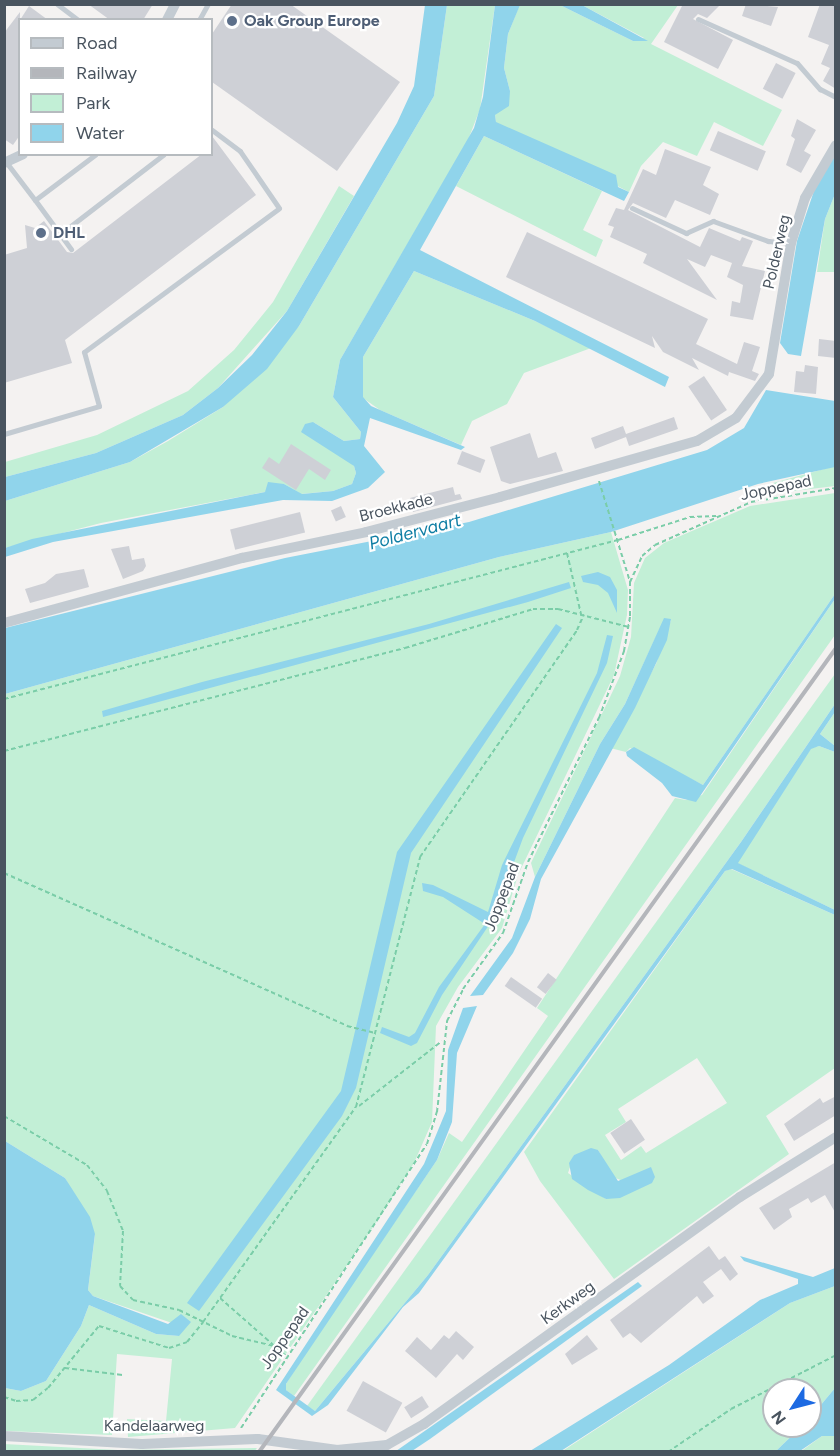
<!DOCTYPE html>
<html>
<head>
<meta charset="utf-8">
<style>
  body { margin:0 }
  #map { position:relative; width:840px; height:1456px; overflow:hidden; background:#f4f2f1; font-family:Figtree,sans-serif }
  div>[style] { position:absolute }
  .green>* { inset:0; background:#c2efd6 }
  .water>* { inset:0; background:#90d4eb }
  .building>* { inset:0; background:#ced0d6; transform-origin:0 0 }
  .path>* { height:2px; margin-top:-1px; transform-origin:0; background:repeating-linear-gradient(90deg,#7acda8 0 4.5px,transparent 0 7.5px) }
  .lane>* { height:5px; margin:-2.5px; padding:0 2.5px; transform-origin:2.5px; border-radius:2.5px; background:#c3cbd2 }
  .street>* { height:10px; margin:-5px; padding:0 5px; transform-origin:5px; border-radius:5px; background:#c3cbd2 }
  .rail>* { height:4px; margin:-2px; padding:0 2px; transform-origin:2px; border-radius:2px; background:#b4b6bb }
  .dots>* { width:16px; height:16px; translate:-50% -50%; box-sizing:border-box; border:3px solid #fff; border-radius:50% }
  span { translate:-50% -50%; white-space:nowrap; text-align:center; line-height:1.15; -webkit-text-stroke:4.5px #fff; paint-order:stroke }
  .service-label { font-size:16px; color:#4e5e75; font-weight:700 }
  .left { translate:0 -50%; text-align:left }
  .street-label { font-size:16px; color:#49545f }
  .water-label { font-size:18px; color:#0f7ea4; font-style:italic }
  .frame { position:absolute; inset:0; border:6px solid #49545f; pointer-events:none }
  .legend { position:absolute; left:18px; top:18px; width:195px; height:138px; box-sizing:border-box; background:#fff; border:2px solid #b6bbbf; margin:0; padding:8px 10px; list-style:none; font-size:18px; color:#49545f }
  .legend li { display:flex; align-items:center; gap:12px; height:30px }
  .legend b { width:30px; border:2px solid #b6bbbf }
  .north { position:absolute; left:762px; top:1378px; width:60px; height:60px; box-sizing:border-box; background:#fff; border:2px solid #b6bbbf; border-radius:50%; rotate:234deg; font-size:16px; font-weight:700; line-height:24px; text-align:center; color:#49545f }
  .north::after { content:''; display:block; margin:auto; width:21px; height:27px; background:#1d6ae2; clip-path:polygon(50% 0,100% 100%,50% 72%,0 100%) }
</style>
</head>
<body>
<div id="map">
  <div class="green">
    <i style="clip-path:polygon(520px 4px,560px 5px,633px 41px,644px 38px,582px 5px,678px 5px,651px 44px,782px 110px,763px 146px,714px 122px,697px 156px,663px 142px,641px 166px,629px 192px,496px 123px,495px 115px,510px 91px,504px 68px,508px 34px)"></i>
    <i style="clip-path:polygon(447px 5px,495px 5px,480px 109px,468px 140px,340px 360px,333px 397px,361px 432px,360px 439px,344px 441px,313px 422px,354px 466px,356px 473px,352px 484px,333px 491px,301px 494px,284px 484px,265px 492px,101px 523px,5px 548px,5px 501px,130px 462px,168px 441px,223px 407px,299px 326px,434px 96px)"></i>
    <i style="clip-path:polygon(484px 136px,602px 191px,583px 230px,603px 240px,596px 257px,456px 186px)"></i>
    <i style="clip-path:polygon(339px 186px,354px 196px,287px 311px,218px 388px,183px 415px,96px 453px,5px 477px,5px 462px,97px 435px,188px 391px,234px 350px,273px 302px)"></i>
    <i style="clip-path:polygon(835px 194px,835px 272px,817px 272px,825px 219px)"></i>
    <i style="clip-path:polygon(414px 271px,535px 321px,591px 348px,524px 373px,507px 404px,472px 421px,461px 445px,380px 410px,363px 398px,363px 357px)"></i>
    <i style="clip-path:polygon(835px 466px,835px 486px,778px 493px,773px 483px)"></i>
    <i style="clip-path:polygon(835px 493px,835px 594px,703px 785px,630px 748px,626px 752px,610px 748px,656px 664px,671px 620px,659px 630px,625px 704px,600px 744px,535px 877px,531px 863px,620px 676px,631px 637px,634px 583px,645px 558px,664px 543px,750px 506px)"></i>
    <i style="clip-path:polygon(611px 532px,628px 590px,627px 615px,614px 675px,518px 875px,502px 928px,458px 987px,436px 1026px,432px 1122px,414px 1163px,380px 1217px,235px 1428px,128px 1437px,127px 1419px,166px 1421px,172px 1359px,117px 1354px,112px 1435px,5px 1431px,5px 1388px,21px 1391px,46px 1381px,81px 1326px,89px 1305px,156px 1334px,179px 1336px,172px 1323px,93px 1296px,88px 1290px,95px 1235px,65px 1178px,5px 1141px,5px 694px,499px 557px)"></i>
    <i style="clip-path:polygon(835px 599px,835px 635px,294px 1396px,286px 1390px,286px 1384px,312px 1343px,437px 1160px,449px 1133px,462px 1142px,548px 1016px,537px 1008px,675px 798px,686px 800px,702px 795px)"></i>
    <i style="clip-path:polygon(835px 674px,835px 704px,741px 842px,428px 1275px,315px 1411px,307px 1406px)"></i>
    <i style="clip-path:polygon(835px 712px,835px 746px,820px 734px)"></i>
    <i style="clip-path:polygon(819px 746px,835px 752px,835px 910px,737px 863px,811px 748px)"></i>
    <i style="clip-path:polygon(evenodd,731px 869px,835px 915px,835px 1068px,766px 1116px,789px 1154px,614px 1279px,540px 1181px,524px 1152px,725px 871px,731px 869px,697px 1058px,727px 1103px,646px 1153px,641px 1146px,621px 1160px,605px 1135px,626px 1122px,618px 1109px,697px 1058px,731px 869px,598px 1150px,613px 1177px,623px 1181px,606px 1199px,568px 1173px,574px 1155px,598px 1150px)"></i>
    <i style="clip-path:polygon(835px 1286px,835px 1388px,810px 1418px,810px 1390px,774px 1390px,774px 1426px,802px 1426px,776px 1451px,561px 1452px,790px 1303px)"></i>
    <i style="clip-path:polygon(822px 1436px,835px 1436px,835px 1450px,800px 1452px)"></i>
    <i style="clip-path:polygon(4px 1444px,118px 1450px,257px 1448px,254px 1452px,5px 1452px)"></i>
  </div>
  <div class="water">
    <i style="clip-path:polygon(425px 5px,447px 5px,434px 96px,299px 326px,267px 369px,223px 407px,130px 462px,5px 501px,5px 477px,96px 453px,183px 415px,218px 388px,252px 355px,287px 311px,397px 123px,414px 86px)"></i>
    <i style="clip-path:polygon(495px 5px,520px 5px,508px 34px,504px 68px,510px 91px,509px 106px,495px 115px,496px 122px,616px 175px,618px 187px,629px 192px,624px 201px,484px 136px,420px 250px,669px 377px,665px 387px,535px 321px,414px 271px,363px 357px,363px 397px,371px 406px,465px 447px,461px 450px,370px 418px,364px 446px,385px 472px,368px 488px,332px 501px,283px 500px,53px 542px,5px 557px,5px 548px,32px 539px,265px 492px,268px 482px,284px 484px,302px 494px,333px 491px,352px 484px,356px 473px,354px 466px,301px 432px,305px 424px,313px 422px,344px 441px,360px 439px,361px 432px,333px 397px,340px 360px,474px 128px,483px 97px)"></i>
    <i style="clip-path:polygon(560px 5px,582px 5px,648px 41px,633px 41px)"></i>
    <i style="clip-path:polygon(835px 153px,835px 194px,825px 219px,801px 356px,788px 354px,780px 343px,797px 241px,815px 188px)"></i>
    <i style="clip-path:polygon(766px 390px,835px 401px,835px 467px,758px 484px,611px 532px,499px 557px,5px 694px,5px 628px,285px 558px,469px 522px,707px 450px,744px 428px)"></i>
    <i style="clip-path:polygon(598px 572px,610px 577px,617px 590px,617px 613px,608px 593px,598px 585px,583px 582px,581px 576px)"></i>
    <i style="clip-path:polygon(569px 582px,571px 588px,528px 602px,103px 717px,102px 711px,202px 682px,429px 624px)"></i>
    <i style="clip-path:polygon(835px 594px,835px 599px,696px 802px,672px 796px,662px 783px,627px 756px,626px 752px,634px 747px,703px 785px)"></i>
    <i style="clip-path:polygon(664px 618px,671px 619px,667px 640px,635px 708px,541px 879px,530px 919px,513px 953px,483px 995px,470px 996px,512px 938px,535px 877px,600px 744px,625px 704px)"></i>
    <i style="clip-path:polygon(556px 624px,562px 628px,411px 853px,356px 1088px,342px 1116px,199px 1311px,187px 1303px,341px 1091px,397px 852px)"></i>
    <i style="clip-path:polygon(607px 635px,613px 636px,607px 663px,523px 838px,493px 919px,442px 995px,417px 1043px,411px 1046px,380px 1033px,382px 1027px,409px 1037px,415px 1033px,439px 987px,485px 924px,443px 897px,423px 891px,422px 883px,433px 885px,488px 912px,502px 865px,597px 673px)"></i>
    <i style="clip-path:polygon(835px 704px,835px 712px,820px 734px,835px 746px,835px 752px,819px 746px,811px 749px,738px 863px,835px 910px,835px 915px,732px 869px,725px 871px,419px 1293px,403px 1307px,328px 1405px,312px 1416px,276px 1390px,424px 1164px,446px 1111px,448px 1050px,463px 1008px,477px 1006px,457px 1053px,452px 1122px,437px 1160px,286px 1384px,286px 1390px,315px 1411px,428px 1275px,741px 842px)"></i>
    <i style="clip-path:polygon(5px 1141px,65px 1178px,90px 1217px,95px 1234px,88px 1290px,93px 1296px,168px 1324px,181px 1314px,191px 1322px,179px 1336px,156px 1334px,89px 1305px,81px 1326px,46px 1381px,21px 1391px,5px 1388px)"></i>
    <i style="clip-path:polygon(591px 1148px,598px 1150px,618px 1181px,651px 1167px,655px 1177px,652px 1183px,620px 1198px,606px 1199px,588px 1190px,572px 1179px,569px 1163px,574px 1155px)"></i>
    <i style="clip-path:polygon(740px 1256px,813px 1277px,835px 1268px,835px 1286px,790px 1303px,561px 1451px,530px 1451px,669px 1365px,760px 1300px,798px 1284px,798px 1279px,744px 1261px)"></i>
    <i style="clip-path:polygon(638px 1282px,642px 1286px,430px 1439px,412px 1451px,396px 1451px)"></i>
    <i style="clip-path:polygon(835px 1388px,835px 1436px,822px 1436px,800px 1451px,776px 1451px,802px 1426px,810px 1426px,810px 1418px)"></i>
  </div>
  <div class="building">
    <i style="clip-path:polygon(88px 4px,153px 4px,143px 20px,110px 20px)"></i>
    <i style="clip-path:polygon(232px 4px,290px 4px,400px 82px,337px 171px,212px 82px,212px 34px)"></i>
    <i style="clip-path:polygon(683px 4px,721px 4px,707px 18px,698px 14px,693px 19px,733px 40px,718px 69px,664px 42px)"></i>
    <i style="clip-path:polygon(746px 4px,778px 7px,771px 26px,742px 16px)"></i>
    <i style="clip-path:polygon(820px 4px,836px 4px,836px 89px,823px 81px,830px 68px,821px 64px,829px 45px,808px 37px)"></i>
    <i style="clip-path:polygon(29px 6px,48px 20px,20px 20px)"></i>
    <i style="clip-path:polygon(20px 12px,20px 135px,13px 145px,4px 139px,4px 33px)"></i>
    <i style="left:776px;top:63px;width:22px;height:29px;rotate:27deg"></i>
    <i style="clip-path:polygon(797px 119px,816px 130px,804px 151px,811px 155px,801px 173px,786px 165px,795px 139px,791px 136px)"></i>
    <i style="left:718px;top:131px;width:52px;height:21px;rotate:23deg"></i>
    <i style="clip-path:polygon(212px 136px,256px 195px,65px 340px,72px 363px,4px 383px,4px 255px,27px 248px,25px 225px,35px 228px,44px 221px,67px 252px,73px 253px,202px 154px,212px 154px)"></i>
    <i style="clip-path:polygon(665px 149px,711px 167px,703px 185px,719px 194px,710px 215px,675px 200px,666px 218px,633px 203px,628px 210px,700px 247px,709px 228px,740px 241px,742px 237px,753px 241px,742px 266px,765px 271px,753px 320px,730px 316px,732px 301px,740px 303px,743px 285px,727px 277px,732px 263px,711px 255px,705px 267px,687px 259px,717px 300px,643px 263px,647px 254px,610px 237px,614px 227px,608px 225px,616px 208px,624px 210px,643px 169px,656px 175px)"></i>
    <i style="clip-path:polygon(527px 232px,708px 319px,696px 344px,737px 364px,744px 342px,760px 347px,752px 371px,759px 374px,755px 381px,729px 372px,728px 376px,692px 358px,699px 370px,663px 352px,652px 336px,655px 348px,506px 277px)"></i>
    <i style="clip-path:polygon(819px 339px,836px 341px,836px 358px,818px 356px)"></i>
    <i style="clip-path:polygon(805px 365px,818px 367px,816px 394px,794px 392px,796px 371px,804px 372px)"></i>
    <i style="left:704px;top:376px;width:41px;height:19px;rotate:56deg"></i>
    <i style="clip-path:polygon(674px 417px,678px 429px,629px 446px,626px 437px,595px 449px,591px 438px,623px 426px,626px 434px)"></i>
    <i style="clip-path:polygon(530px 433px,538px 458px,556px 452px,563px 471px,510px 484px,501px 481px,490px 447px)"></i>
    <i style="clip-path:polygon(291px 444px,331px 470px,325px 480px,309px 469px,296px 490px,262px 468px,269px 457px,279px 464px)"></i>
    <i style="left:462px;top:451px;width:25px;height:14px;rotate:21deg"></i>
    <i style="clip-path:polygon(453px 487px,455px 495px,460px 494px,462px 499px,413px 512px,410px 498px)"></i>
    <i style="left:341px;top:506px;width:12px;height:11px;rotate:66deg"></i>
    <i style="left:300px;top:512px;width:21px;height:72px;rotate:76deg"></i>
    <i style="clip-path:polygon(129px 546px,132px 560px,144px 558px,146px 566px,143px 571px,123px 579px,111px 549px)"></i>
    <i style="clip-path:polygon(84px 569px,89px 587px,30px 603px,25px 589px,45px 583px,56px 574px)"></i>
    <i style="left:548px;top:973px;width:11px;height:18px;rotate:38deg"></i>
    <i style="left:511px;top:977px;width:38px;height:11px;rotate:35deg"></i>
    <i style="clip-path:polygon(836px 1096px,836px 1115px,794px 1141px,784px 1124px,820px 1098px,823px 1103px)"></i>
    <i style="left:631px;top:1119px;width:25px;height:25px;rotate:56deg"></i>
    <i style="clip-path:polygon(836px 1162px,836px 1214px,825px 1195px,811px 1203px,808px 1198px,789px 1209px,792px 1217px,774px 1230px,759px 1208px)"></i>
    <i style="clip-path:polygon(709px 1246px,719px 1260px,725px 1256px,738px 1274px,730px 1281px,721px 1269px,703px 1282px,714px 1296px,703px 1304px,697px 1296px,641px 1343px,630px 1333px,623px 1338px,610px 1320px)"></i>
    <i style="clip-path:polygon(456px 1331px,474px 1347px,463px 1360px,457px 1354px,436px 1378px,405px 1351px,417px 1337px,431px 1350px,444px 1335px,449px 1339px)"></i>
    <i style="clip-path:polygon(587px 1335px,598px 1349px,572px 1365px,565px 1354px)"></i>
    <i style="left:363px;top:1381px;width:45px;height:34px;rotate:29deg"></i>
    <i style="left:422px;top:1396px;width:13px;height:21px;rotate:58deg"></i>
  </div>
  <div class="path">
    <i style="left:599px;top:481px;width:106px;rotate:72.9deg"></i>
    <i style="left:567px;top:553px;width:63px;rotate:77.1deg"></i>
    <i style="left:4px;top:699px;width:634px;rotate:-14.52deg"></i>
    <i style="left:618px;top:540px;width:76px;rotate:-17.7deg"></i>
    <i style="left:690px;top:517px;width:26px;rotate:-2deg"></i>
    <i style="left:4px;top:751px;width:414px;rotate:-14.4deg"></i>
    <i style="left:405px;top:648px;width:134px;rotate:-16.9deg"></i>
    <i style="left:533px;top:609px;width:25px"></i>
    <i style="left:558px;top:609px;width:73px;rotate:14.2deg"></i>
    <i style="left:4px;top:873px;width:376px;rotate:24deg"></i>
    <i style="left:347px;top:1026px;width:29px;rotate:14deg"></i>
    <i style="left:359px;top:1106px;width:105px;rotate:-38.1deg"></i>
    <i style="left:4px;top:1116px;width:96px;rotate:30.6deg"></i>
    <i style="left:87px;top:1165px;width:33px;rotate:52deg"></i>
    <i style="left:107px;top:1191px;width:43px;rotate:68.2deg"></i>
    <i style="left:123px;top:1231px;width:55px;rotate:93.1deg"></i>
    <i style="left:120px;top:1286px;width:19px;rotate:47deg"></i>
    <i style="left:133px;top:1300px;width:47px;rotate:12.3deg"></i>
    <i style="left:179px;top:1310px;width:59px;rotate:26.1deg"></i>
    <i style="left:232px;top:1336px;width:47px;rotate:13.4deg"></i>
    <i style="left:220px;top:1298px;width:89px;rotate:41.4deg"></i>
    <i style="left:65px;top:1368px;width:58px;rotate:6.9deg"></i>
    <i style="left:4px;top:1397px;width:13px;rotate:18deg"></i>
    <i style="left:16px;top:1401px;width:17px;rotate:-3deg"></i>
    <i style="left:33px;top:1400px;width:19px;rotate:-39deg"></i>
    <i style="left:48px;top:1388px;width:80px;rotate:-50.6deg"></i>
    <i style="left:99px;top:1326px;width:73px;rotate:17.4deg"></i>
    <i style="left:169px;top:1348px;width:19px;rotate:-18deg"></i>
    <i style="left:187px;top:1342px;width:26px;rotate:-51deg"></i>
    <i style="left:203px;top:1322px;width:264px;rotate:-54.6deg"></i>
    <i style="left:356px;top:1107px;width:258px;rotate:-75.6deg"></i>
    <i style="left:420px;top:857px;width:276px;rotate:-55.3deg"></i>
    <i style="left:577px;top:630px;width:17px;rotate:-66deg"></i>
    <i style="left:241px;top:1428px;width:339px;rotate:-56.8deg"></i>
    <i style="left:427px;top:1144px;width:34px;rotate:-73deg"></i>
    <i style="left:437px;top:1112px;width:92px;rotate:-83.7deg"></i>
    <i style="left:447px;top:1021px;width:36px;rotate:-63deg"></i>
    <i style="left:463px;top:989px;width:69px;rotate:-54.5deg"></i>
    <i style="left:503px;top:933px;width:75px;rotate:-70.6deg"></i>
    <i style="left:528px;top:862px;width:161px;rotate:-63.8deg"></i>
    <i style="left:599px;top:718px;width:72px;rotate:-69.5deg"></i>
    <i style="left:624px;top:651px;width:36px;rotate:-80deg"></i>
    <i style="left:630px;top:616px;width:34px;rotate:-90deg"></i>
    <i style="left:630px;top:582px;width:29px;rotate:-65deg"></i>
    <i style="left:642px;top:556px;width:17px;rotate:-40deg"></i>
    <i style="left:655px;top:545px;width:105px;rotate:-24.1deg"></i>
    <i style="left:751px;top:502px;width:86px;rotate:-9.4deg"></i>
    <i style="left:668px;top:1452px;width:76px;rotate:-34.3deg"></i>
    <i style="left:731px;top:1409px;width:118px;rotate:-27.2deg"></i>
  </div>
  <div class="lane">
    <i style="left:57px;top:4px;width:26px;rotate:37deg"></i>
    <i style="left:698px;top:19px;width:108px;rotate:24deg"></i>
    <i style="left:797px;top:63px;width:35px;rotate:49deg"></i>
    <i style="left:820px;top:89px;width:18px;rotate:27deg"></i>
    <i style="left:199px;top:20px;width:18px;rotate:-61deg"></i>
    <i style="left:6px;top:162px;width:48px;rotate:52.7deg"></i>
    <i style="left:35px;top:200px;width:76px;rotate:-37deg"></i>
    <i style="left:35px;top:200px;width:61px;rotate:53.7deg"></i>
    <i style="left:632px;top:208px;width:60px;rotate:24.8deg"></i>
    <i style="left:686px;top:233px;width:30px;rotate:-24deg"></i>
    <i style="left:713px;top:221px;width:59px;rotate:20deg"></i>
    <i style="left:768px;top:241px;width:23px;rotate:5deg"></i>
    <i style="left:68px;top:228px;width:121px;rotate:-37.6deg"></i>
    <i style="left:4px;top:434px;width:99px;rotate:-16.4deg"></i>
    <i style="left:99px;top:406px;width:56px;rotate:-105.5deg"></i>
    <i style="left:84px;top:352px;width:242px;rotate:-36.4deg"></i>
    <i style="left:279px;top:208px;width:69px;rotate:-124.4deg"></i>
    <i style="left:240px;top:151px;width:35px;rotate:-143deg"></i>
  </div>
  <div class="street">
    <i style="left:167px;top:20px;width:18px;rotate:-63deg"></i>
    <i style="left:4px;top:163px;width:21px;rotate:-25deg"></i>
    <i style="left:4px;top:623px;width:247px;rotate:-15.3deg"></i>
    <i style="left:242px;top:558px;width:127px;rotate:-11.8deg"></i>
    <i style="left:366px;top:532px;width:138px;rotate:-14.6deg"></i>
    <i style="left:500px;top:497px;width:205px;rotate:-15.9deg"></i>
    <i style="left:697px;top:441px;width:45px;rotate:-30.5deg"></i>
    <i style="left:736px;top:418px;width:55px;rotate:-53.1deg"></i>
    <i style="left:769px;top:374px;width:133px;rotate:-80.5deg"></i>
    <i style="left:791px;top:243px;width:47px;rotate:-72.7deg"></i>
    <i style="left:805px;top:198px;width:61px;rotate:-59.7deg"></i>
    <i style="left:4px;top:1436px;width:138px;rotate:3.3deg"></i>
    <i style="left:142px;top:1444px;width:116px;rotate:-2.5deg"></i>
    <i style="left:258px;top:1439px;width:80px;rotate:7.9deg"></i>
    <i style="left:337px;top:1450px;width:50px;rotate:-5.7deg"></i>
    <i style="left:387px;top:1445px;width:43px;rotate:-29.6deg"></i>
    <i style="left:424px;top:1424px;width:389px;rotate:-35.7deg"></i>
    <i style="left:740px;top:1197px;width:113px;rotate:-32deg"></i>
  </div>
  <div class="rail">
    <i style="left:259px;top:1452px;width:990px;rotate:-54.33deg"></i>
  </div>
  <div class="dots">
    <i style="left:232px;top:21px;background:#5c6f8a"></i>
    <i style="left:41px;top:233px;background:#5c6f8a"></i>
  </div>
  <div class="service-label">
    <span class="left" style="left:244px;top:21px">Oak Group Europe</span>
    <span class="left" style="left:53px;top:233px">DHL</span>
  </div>
  <div class="street-label">
    <span style="left:777px;top:252px;rotate:-77deg">Polderweg</span>
    <span style="left:776px;top:488px;rotate:-12deg">Joppepad</span>
    <span style="left:396px;top:508px;rotate:-14deg">Broekkade</span>
    <span style="left:502px;top:897px;rotate:-69deg">Joppepad</span>
    <span style="left:568px;top:1303px;rotate:-36deg">Kerkweg</span>
    <span style="left:285px;top:1338px;rotate:-55deg">Joppepad</span>
    <span style="left:154px;top:1426px">Kandelaarweg</span>
  </div>
  <div class="water-label">
    <span style="left:415px;top:532px;rotate:-15deg">Poldervaart</span>
  </div>
  <div class="frame"></div>
  <ul class="legend">
  <li><b style="height:8px;background:#c3cbd2"></b>Road</li>
  <li><b style="height:8px;background:#b4b6bb"></b>Railway</li>
  <li><b style="height:16px;background:#c2efd6"></b>Park</li>
  <li><b style="height:16px;background:#90d4eb"></b>Water</li>
  </ul>
  <div class="north">N</div>
</div>
</body>
</html>
